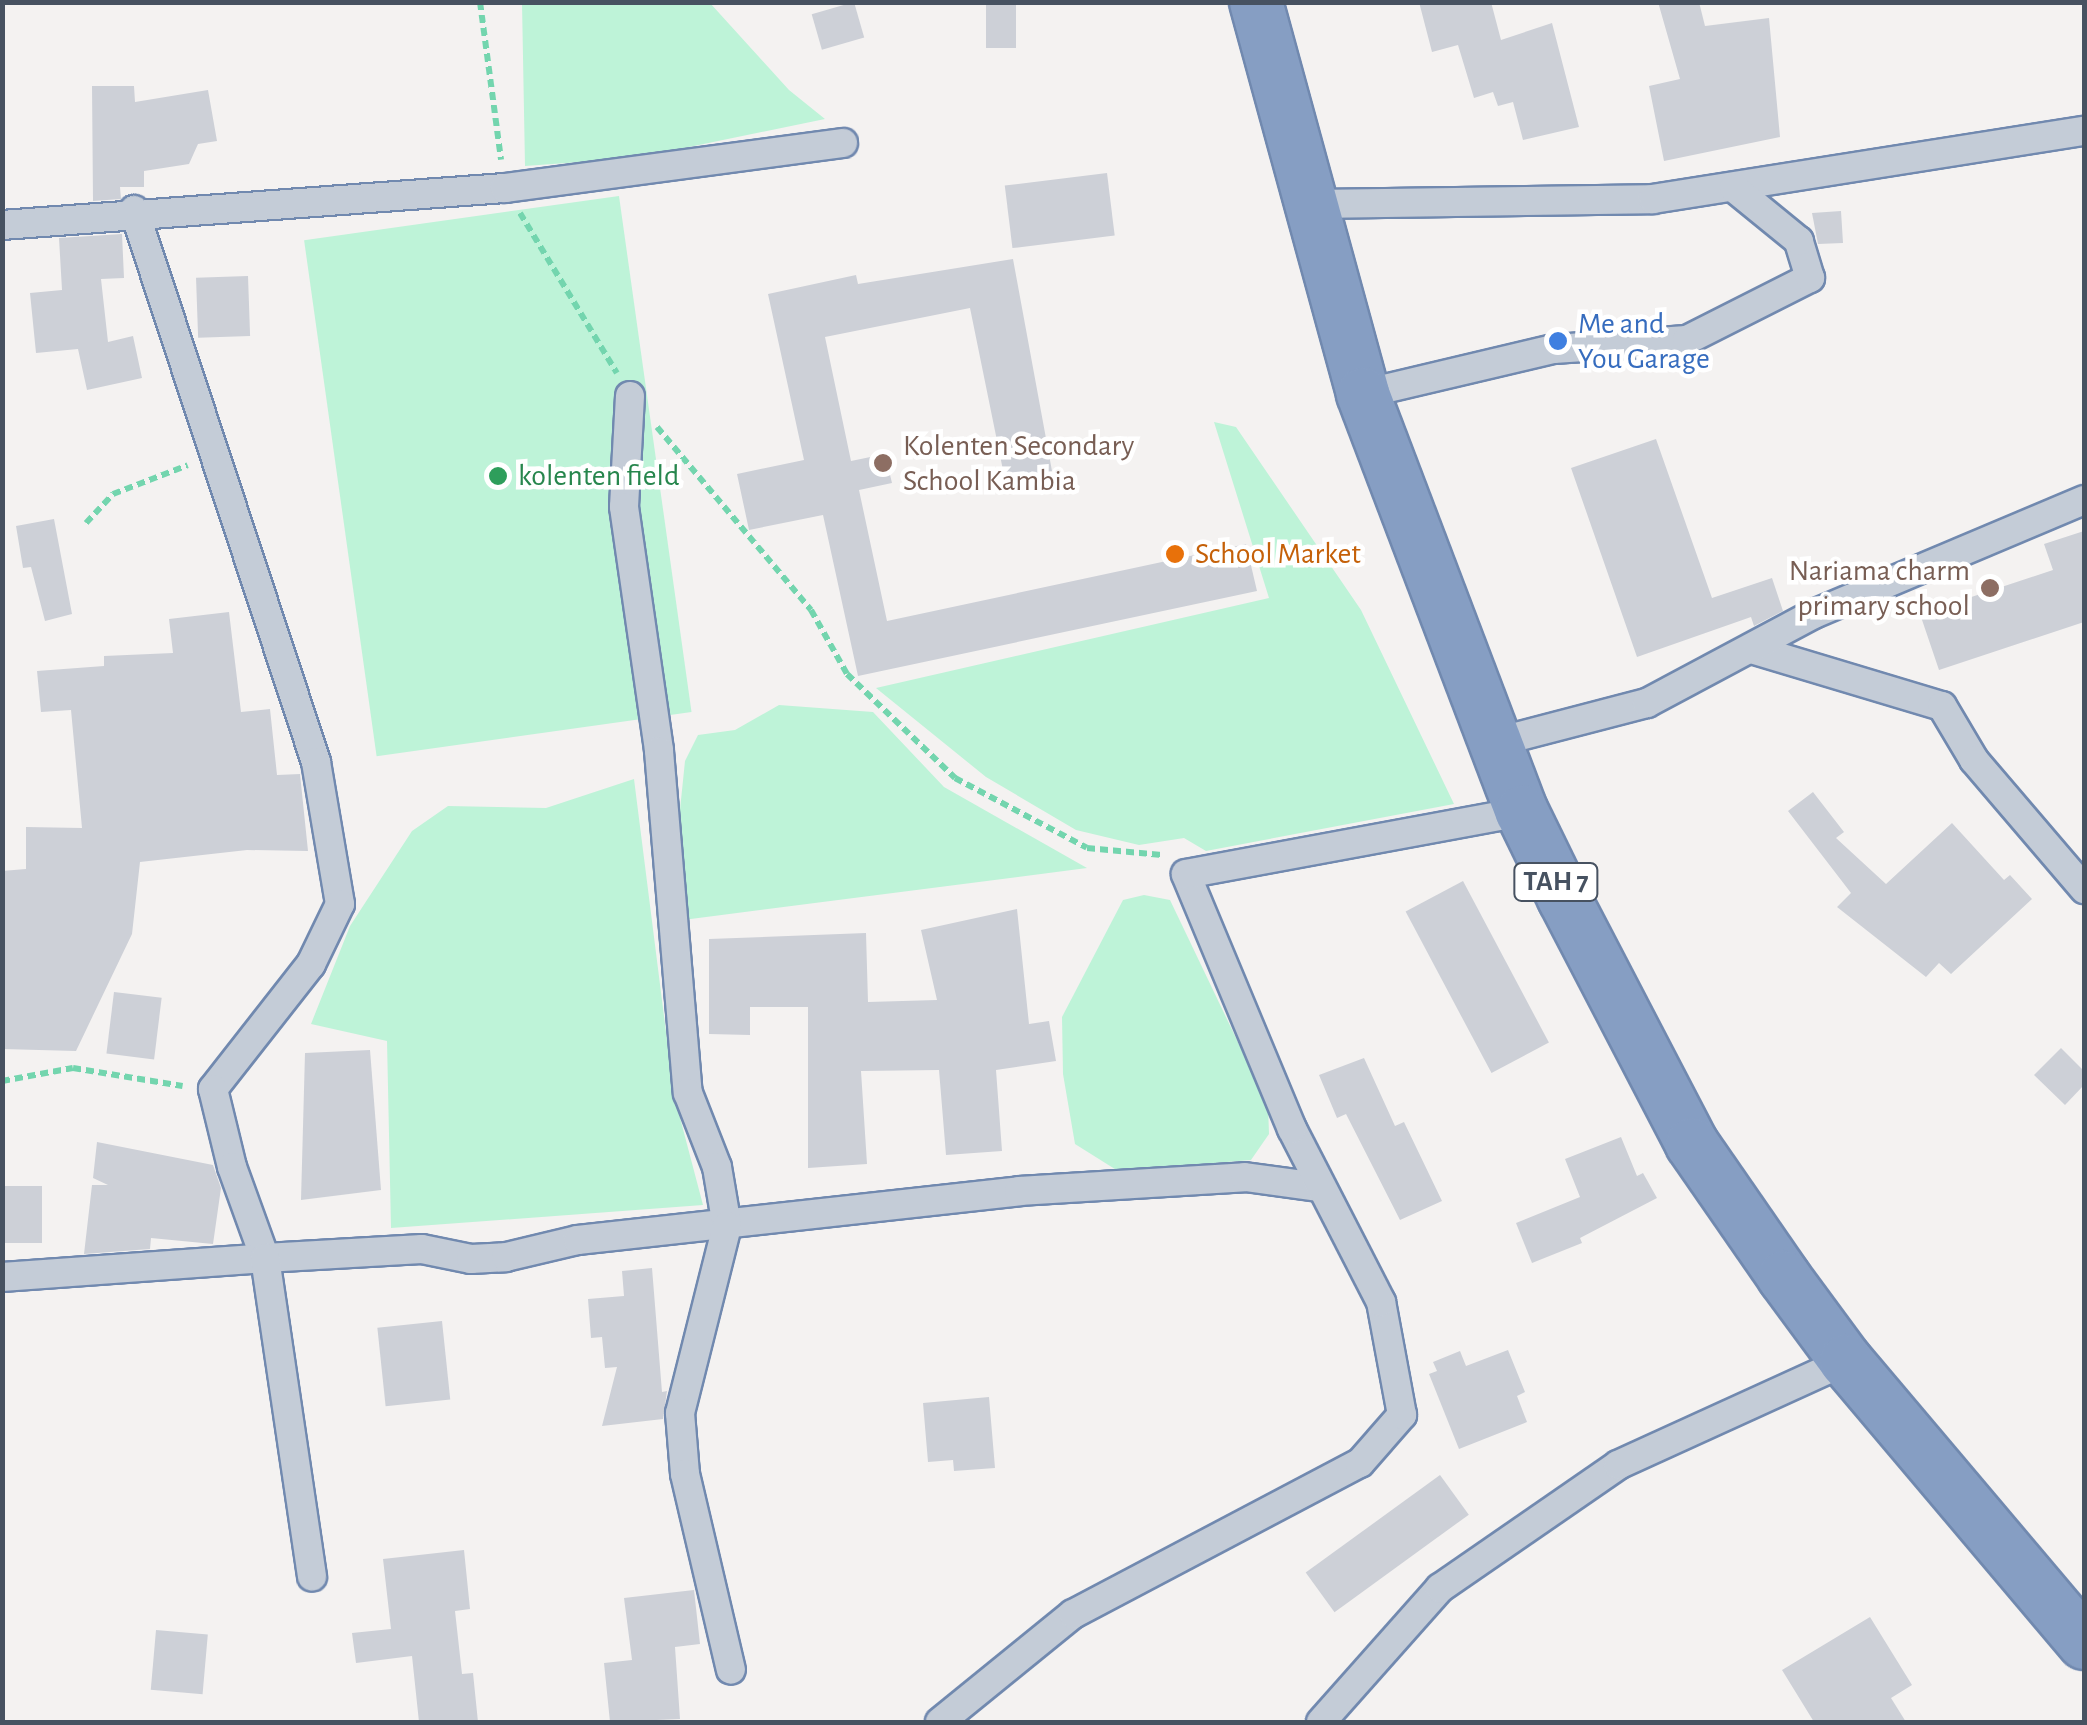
<!DOCTYPE html>
<html>
<head>
<meta charset="utf-8">
<style>
  body { margin:0 }
  #map { position:relative; width:2087px; height:1725px; overflow:hidden; background:#f4f2f1; font-family:"Alegreya Sans",sans-serif }
  div>[style] { position:absolute }
  .green>* { inset:0; background:#bef3d8; transform-origin:0 0 }
  .building>* { inset:0; background:#cdd0d7; transform-origin:0 0 }
  .path>* { height:6px; margin-top:-3px; transform-origin:0; background:repeating-linear-gradient(90deg,#73d5ae 0 8px,transparent 0 13px) }
  .roads { filter:drop-shadow(2px 0 #7189af) drop-shadow(-2px 0 #7189af) drop-shadow(0 2px #7189af) drop-shadow(0 -2px #7189af) }
  .street>* { height:28px; margin:-14px; padding:0 14px; transform-origin:14px; border-radius:14px; background:#c4ccd7 }
  .highway>* { height:52px; margin:-26px; padding:0 26px; transform-origin:26px; border-radius:26px; background:#869ec3 }
  .dots>* { width:28px; height:28px; translate:-50% -50%; box-sizing:border-box; border:5px solid #fff; border-radius:50% }
  span { translate:-50% -50%; white-space:nowrap; text-align:center; line-height:1.15; -webkit-text-stroke:9px #fff; paint-order:stroke }
  .shield-label span { padding:2px 8px; background:#fff; border:2px solid; border-radius:8px; -webkit-text-stroke-width:0 }
  .shield-label { font-size:28px; color:#475261; font-weight:700 }
  .shop-label { font-size:30px; color:#366cbe }
  .left { translate:0 -50%; text-align:left }
  .education-label { font-size:30px; color:#785e54 }
  .right { translate:-100% -50%; text-align:right }
  .leisure-label { font-size:30px; color:#27864d }
  .food-label { font-size:30px; color:#c56008 }
  .frame { position:absolute; inset:0; border:5px solid #475261; pointer-events:none }
</style>
</head>
<body>
<div id="map">
  <div class="green">
    <i style="clip-path:polygon(522px 3px,710px 3px,789px 90px,825px 119px,636px 158px,525px 166px)"></i>
    <i style="left:619px;top:196px;width:521px;height:318px;rotate:82deg"></i>
    <i style="clip-path:polygon(1214px 422px,1236px 427px,1361px 610px,1454px 804px,1206px 851px,1184px 838px,1139px 845px,1076px 830px,986px 777px,876px 688px,1269px 598px)"></i>
    <i style="clip-path:polygon(779px 705px,873px 712px,944px 787px,1087px 868px,683px 920px,677px 839px,685px 761px,698px 735px,735px 730px)"></i>
    <i style="clip-path:polygon(634px 779px,674px 1095px,703px 1205px,391px 1228px,387px 1041px,311px 1024px,350px 926px,412px 831px,448px 806px,546px 808px)"></i>
    <i style="clip-path:polygon(1144px 895px,1170px 900px,1268px 1105px,1269px 1134px,1251px 1160px,1118px 1171px,1075px 1144px,1063px 1074px,1062px 1017px,1123px 900px)"></i>
  </div>
  <div class="building">
    <i style="left:854px;top:2px;width:37px;height:44px;rotate:74deg"></i>
    <i style="left:986px;top:2px;width:30px;height:46px"></i>
    <i style="clip-path:polygon(1419px 2px,1491px 2px,1501px 40px,1552px 23px,1579px 127px,1523px 140px,1513px 102px,1498px 106px,1493px 92px,1474px 98px,1458px 45px,1432px 52px)"></i>
    <i style="clip-path:polygon(1658px 2px,1699px 2px,1705px 26px,1769px 18px,1780px 137px,1664px 161px,1649px 86px,1680px 79px)"></i>
    <i style="clip-path:polygon(92px 86px,134px 86px,135px 102px,208px 90px,217px 141px,198px 144px,189px 164px,144px 171px,144px 187px,120px 187px,121px 199px,93px 201px)"></i>
    <i style="left:1107px;top:173px;width:63px;height:103px;rotate:83deg"></i>
    <i style="clip-path:polygon(1841px 211px,1843px 243px,1818px 244px,1812px 213px)"></i>
    <i style="clip-path:polygon(122px 234px,124px 278px,101px 279px,108px 342px,133px 336px,142px 378px,87px 390px,78px 349px,36px 353px,30px 293px,62px 290px,59px 238px)"></i>
    <i style="clip-path:polygon(1013px 259px,1052px 471px,1005px 480px,970px 308px,825px 337px,851px 461px,885px 454px,892px 483px,859px 490px,887px 621px,1246px 544px,1257px 591px,858px 676px,823px 515px,749px 530px,737px 474px,804px 460px,768px 294px,856px 275px,858px 284px)"></i>
    <i style="left:248px;top:276px;width:60px;height:52px;rotate:88deg"></i>
    <i style="clip-path:polygon(1656px 439px,1712px 598px,1772px 578px,1783px 611px,1754px 626px,1751px 617px,1637px 657px,1571px 468px)"></i>
    <i style="clip-path:polygon(54px 519px,72px 614px,45px 621px,31px 567px,23px 568px,16px 526px)"></i>
    <i style="clip-path:polygon(2084px 531px,2084px 622px,1939px 670px,1920px 614px,2053px 570px,2044px 544px)"></i>
    <i style="clip-path:polygon(229px 612px,241px 712px,270px 709px,277px 775px,300px 774px,308px 851px,247px 850px,140px 862px,132px 934px,76px 1051px,2px 1049px,2px 871px,26px 869px,26px 827px,82px 828px,71px 710px,41px 712px,37px 671px,104px 666px,104px 656px,173px 653px,169px 619px)"></i>
    <i style="clip-path:polygon(1813px 792px,1844px 832px,1836px 838px,1886px 884px,1952px 823px,2004px 880px,2010px 875px,2032px 899px,1951px 974px,1939px 963px,1926px 977px,1837px 907px,1851px 893px,1788px 811px)"></i>
    <i style="left:1463px;top:881px;width:183px;height:65px;rotate:62deg"></i>
    <i style="clip-path:polygon(1017px 909px,1029px 1024px,1049px 1021px,1056px 1061px,996px 1070px,1002px 1151px,946px 1155px,939px 1070px,861px 1071px,867px 1164px,808px 1168px,808px 1007px,750px 1007px,750px 1035px,709px 1034px,709px 939px,866px 933px,868px 1002px,937px 1000px,921px 930px)"></i>
    <i style="left:114px;top:992px;width:48px;height:62px;rotate:7deg"></i>
    <i style="clip-path:polygon(2061px 1048px,2084px 1071px,2084px 1085px,2065px 1105px,2034px 1075px)"></i>
    <i style="clip-path:polygon(370px 1050px,381px 1190px,301px 1200px,305px 1053px)"></i>
    <i style="clip-path:polygon(1364px 1058px,1395px 1126px,1404px 1122px,1442px 1201px,1400px 1220px,1346px 1114px,1337px 1118px,1319px 1075px)"></i>
    <i style="clip-path:polygon(1621px 1137px,1637px 1176px,1643px 1173px,1657px 1198px,1580px 1238px,1582px 1243px,1532px 1263px,1516px 1223px,1580px 1197px,1565px 1159px)"></i>
    <i style="clip-path:polygon(97px 1142px,213px 1165px,221px 1188px,213px 1244px,151px 1238px,150px 1249px,84px 1254px,92px 1185px,108px 1185px,93px 1178px)"></i>
    <i style="left:2px;top:1186px;width:40px;height:57px"></i>
    <i style="clip-path:polygon(652px 1268px,662px 1392px,667px 1391px,663px 1419px,602px 1426px,617px 1367px,605px 1368px,602px 1337px,591px 1338px,588px 1299px,624px 1296px,622px 1271px)"></i>
    <i style="left:442px;top:1321px;width:79px;height:65px;rotate:84deg"></i>
    <i style="clip-path:polygon(1508px 1350px,1525px 1392px,1517px 1396px,1527px 1422px,1459px 1449px,1429px 1374px,1437px 1371px,1433px 1362px,1460px 1351px,1466px 1366px)"></i>
    <i style="clip-path:polygon(989px 1397px,995px 1468px,954px 1471px,953px 1460px,928px 1462px,923px 1403px)"></i>
    <i style="left:1440px;top:1475px;width:49px;height:166px;rotate:54deg"></i>
    <i style="clip-path:polygon(464px 1550px,470px 1609px,455px 1611px,462px 1674px,473px 1673px,478px 1722px,419px 1722px,412px 1656px,356px 1663px,352px 1633px,391px 1629px,383px 1559px)"></i>
    <i style="clip-path:polygon(694px 1590px,700px 1644px,675px 1647px,680px 1719px,610px 1722px,604px 1663px,632px 1660px,624px 1598px)"></i>
    <i style="clip-path:polygon(1870px 1617px,1912px 1685px,1891px 1698px,1906px 1722px,1814px 1722px,1782px 1670px)"></i>
    <i style="left:156px;top:1630px;width:52px;height:60px;rotate:5deg"></i>
  </div>
  <div class="path">
    <i style="left:480px;top:2px;width:159px;rotate:82.4deg"></i>
    <i style="left:520px;top:213px;width:187px;rotate:58.8deg"></i>
    <i style="left:657px;top:427px;width:239px;rotate:49.9deg"></i>
    <i style="left:811px;top:610px;width:73px;rotate:60.6deg"></i>
    <i style="left:847px;top:674px;width:150px;rotate:43.9deg"></i>
    <i style="left:955px;top:778px;width:149px;rotate:27.9deg"></i>
    <i style="left:1087px;top:848px;width:75px;rotate:5.3deg"></i>
    <i style="left:86px;top:523px;width:40px;rotate:-47deg"></i>
    <i style="left:113px;top:494px;width:80px;rotate:-21.1deg"></i>
    <i style="left:2px;top:1081px;width:72px;rotate:-10.4deg"></i>
    <i style="left:73px;top:1068px;width:111px;rotate:9.3deg"></i>
  </div>
  <div class="roads">
    <div class="street">
      <i style="left:1311px;top:204px;width:342px;rotate:-0.8deg"></i>
      <i style="left:1653px;top:199px;width:436px;rotate:-9deg"></i>
      <i style="left:134px;top:210px;width:581px;rotate:71.75deg"></i>
      <i style="left:316px;top:762px;width:144px;rotate:80.4deg"></i>
      <i style="left:340px;top:904px;width:67px;rotate:115.8deg"></i>
      <i style="left:311px;top:964px;width:159px;rotate:128.1deg"></i>
      <i style="left:213px;top:1089px;width:80px;rotate:76.3deg"></i>
      <i style="left:232px;top:1167px;width:97px;rotate:70.1deg"></i>
      <i style="left:265px;top:1258px;width:157px;rotate:-3.3deg"></i>
      <i style="left:422px;top:1249px;width:50px;rotate:11.5deg"></i>
      <i style="left:471px;top:1259px;width:35px;rotate:-3deg"></i>
      <i style="left:506px;top:1257px;width:74px;rotate:-13.3deg"></i>
      <i style="left:578px;top:1240px;width:444px;rotate:-6.3deg"></i>
      <i style="left:1019px;top:1191px;width:226px;rotate:-3.5deg"></i>
      <i style="left:1245px;top:1177px;width:75px;rotate:7.7deg"></i>
      <i style="left:2px;top:225px;width:504px;rotate:-4.21deg"></i>
      <i style="left:505px;top:188px;width:341px;rotate:-7.6deg"></i>
      <i style="left:1363px;top:394px;width:196px;rotate:-13.3deg"></i>
      <i style="left:1554px;top:349px;width:133px;rotate:-3.9deg"></i>
      <i style="left:1687px;top:340px;width:138px;rotate:-26.8deg"></i>
      <i style="left:1810px;top:278px;width:39px;rotate:-107deg"></i>
      <i style="left:1799px;top:241px;width:84px;rotate:-140.8deg"></i>
      <i style="left:630px;top:396px;width:111px;rotate:93.1deg"></i>
      <i style="left:624px;top:507px;width:246px;rotate:81.8deg"></i>
      <i style="left:659px;top:751px;width:343px;rotate:85.2deg"></i>
      <i style="left:688px;top:1093px;width:79px;rotate:68.6deg"></i>
      <i style="left:717px;top:1167px;width:60px;rotate:80.4deg"></i>
      <i style="left:727px;top:1226px;width:193px;rotate:104.1deg"></i>
      <i style="left:680px;top:1413px;width:61px;rotate:85.3deg"></i>
      <i style="left:685px;top:1474px;width:201px;rotate:76.8deg"></i>
      <i style="left:1755px;top:650px;width:195px;rotate:16.7deg"></i>
      <i style="left:1942px;top:706px;width:63px;rotate:59.3deg"></i>
      <i style="left:1974px;top:760px;width:170px;rotate:49.5deg"></i>
      <i style="left:1497px;top:742px;width:155px;rotate:-14.6deg"></i>
      <i style="left:1647px;top:703px;width:189px;rotate:-28.1deg"></i>
      <i style="left:1814px;top:614px;width:293px;rotate:-22.9deg"></i>
      <i style="left:2px;top:1277px;width:264px;rotate:-4.1deg"></i>
      <i style="left:265px;top:1258px;width:322px;rotate:81.6deg"></i>
      <i style="left:940px;top:1722px;width:171px;rotate:-39.1deg"></i>
      <i style="left:1073px;top:1614px;width:324px;rotate:-27.8deg"></i>
      <i style="left:1360px;top:1463px;width:64px;rotate:-48.8deg"></i>
      <i style="left:1402px;top:1415px;width:115px;rotate:-100.5deg"></i>
      <i style="left:1381px;top:1302px;width:195px;rotate:-117.2deg"></i>
      <i style="left:1292px;top:1129px;width:276px;rotate:-112.6deg"></i>
      <i style="left:1186px;top:874px;width:342px;rotate:-10.5deg"></i>
      <i style="left:1321px;top:1722px;width:179px;rotate:-48.4deg"></i>
      <i style="left:1440px;top:1588px;width:216px;rotate:-34.6deg"></i>
      <i style="left:1618px;top:1465px;width:251px;rotate:-24.5deg"></i>
    </div>
    <div class="highway">
      <i style="left:1256px;top:2px;width:406px;rotate:74.7deg"></i>
      <i style="left:1363px;top:394px;width:447px;rotate:69.2deg"></i>
      <i style="left:1522px;top:812px;width:96px;rotate:64deg"></i>
      <i style="left:1564px;top:898px;width:277px;rotate:62.5deg"></i>
      <i style="left:1692px;top:1144px;width:162px;rotate:55.3deg"></i>
      <i style="left:1784px;top:1277px;width:104px;rotate:53.6deg"></i>
      <i style="left:1846px;top:1361px;width:369px;rotate:49.8deg"></i>
    </div>
  </div>
  <div class="dots">
    <i style="left:1558px;top:341px;background:#3f7fe0"></i>
    <i style="left:883px;top:463px;background:#8d6e63"></i>
    <i style="left:498px;top:476px;background:#2e9e5b"></i>
    <i style="left:1175px;top:554px;background:#e8710a"></i>
    <i style="left:1990px;top:588px;background:#8d6e63"></i>
  </div>
  <div class="shield-label">
    <span style="left:1556px;top:882px">TAH 7</span>
  </div>
  <div class="shop-label">
    <span class="left" style="left:1578px;top:341px">Me and<br>You Garage</span>
  </div>
  <div class="education-label">
    <span class="left" style="left:903px;top:463px">Kolenten Secondary<br>School Kambia</span>
    <span class="right" style="left:1970px;top:588px">Nariama charm<br>primary school</span>
  </div>
  <div class="leisure-label">
    <span class="left" style="left:518px;top:476px">kolenten field</span>
  </div>
  <div class="food-label">
    <span class="left" style="left:1195px;top:554px">School Market</span>
  </div>
  <div class="frame"></div>
</div>
</body>
</html>
